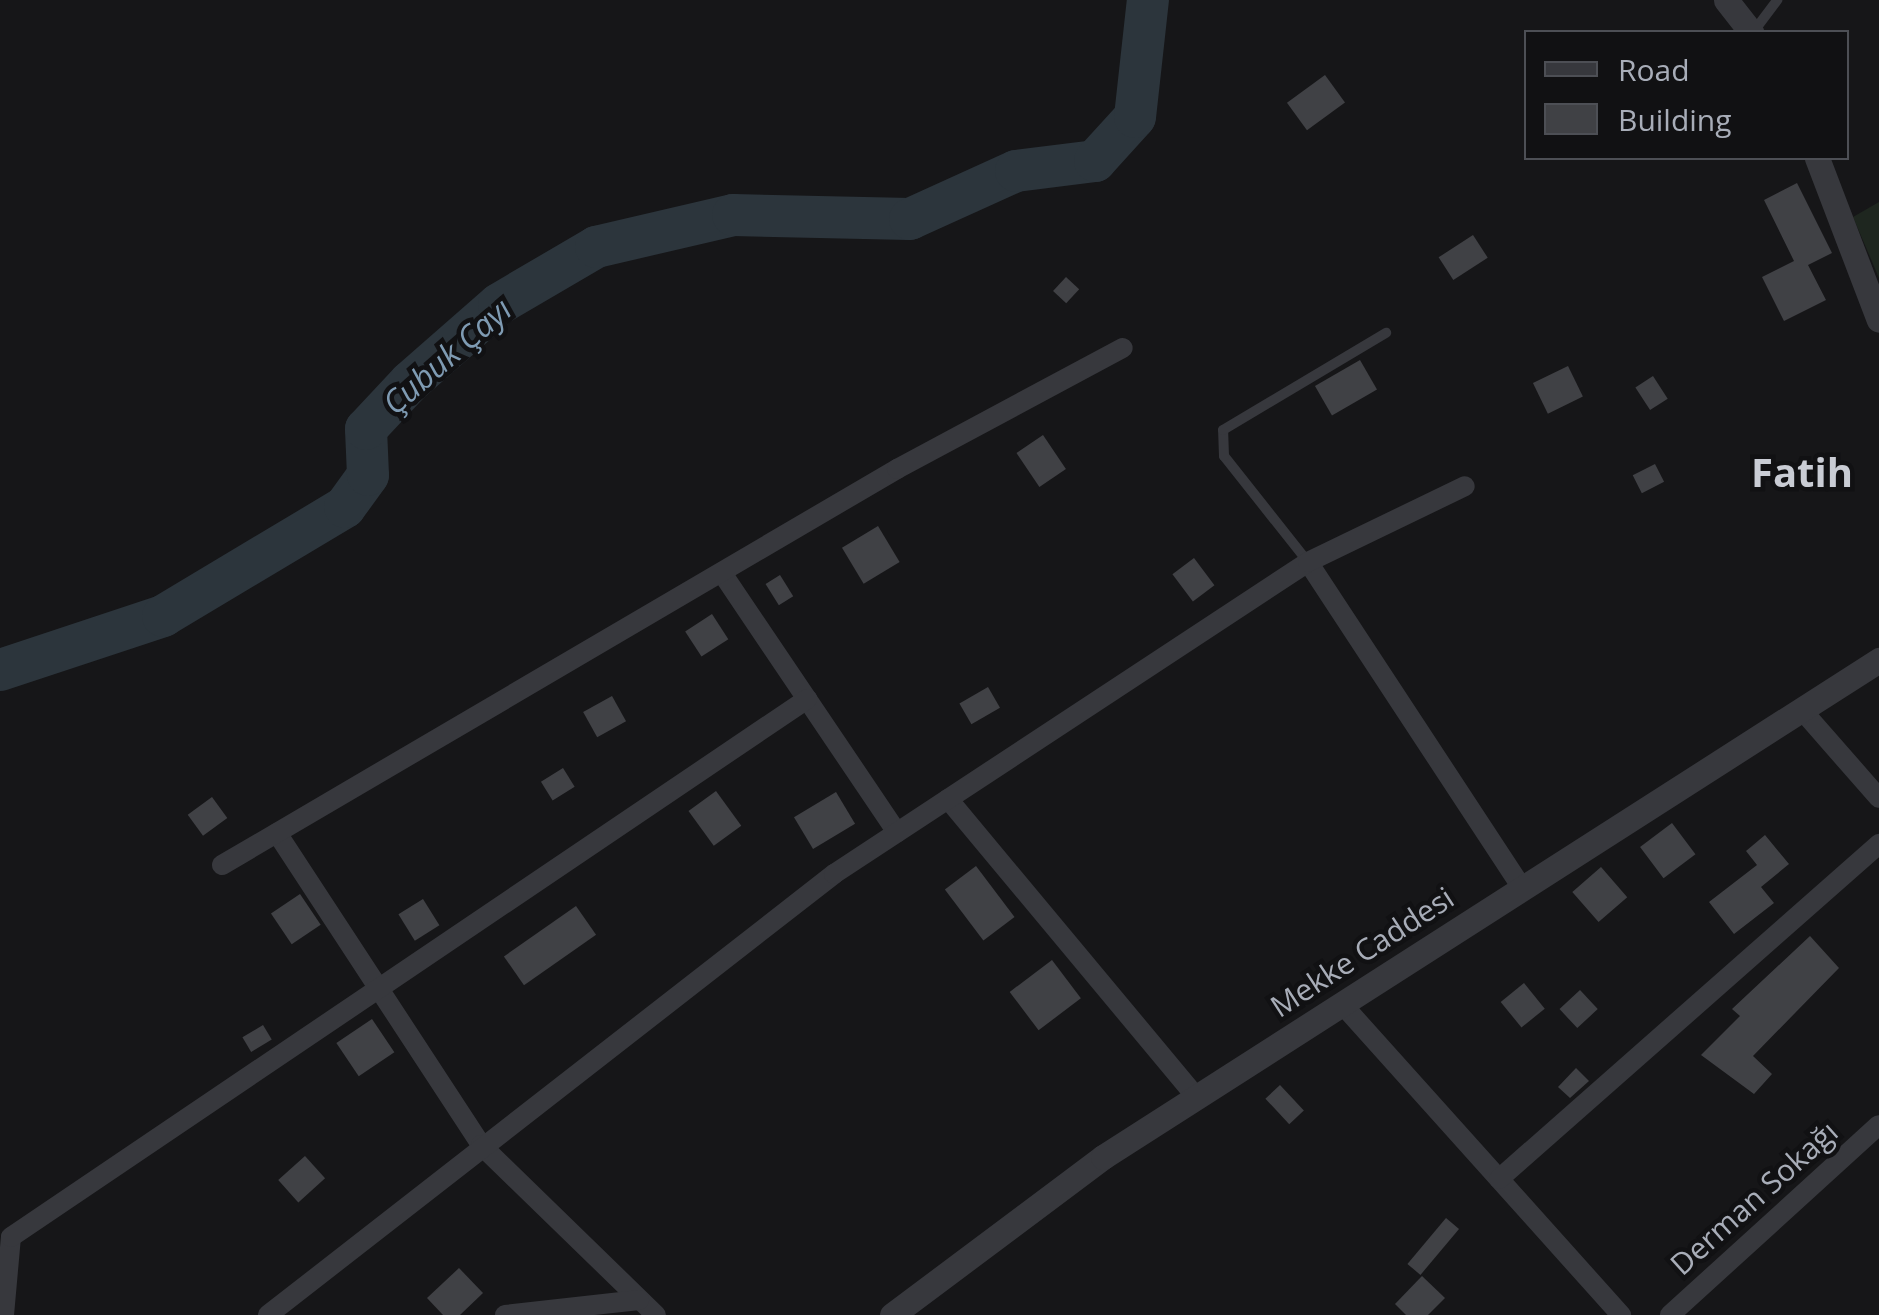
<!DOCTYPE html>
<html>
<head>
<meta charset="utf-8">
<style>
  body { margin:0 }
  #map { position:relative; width:1879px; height:1315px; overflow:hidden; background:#161618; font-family:"Open Sans",sans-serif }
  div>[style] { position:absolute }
  .green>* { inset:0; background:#1e261f }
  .river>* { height:42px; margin:-21px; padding:0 21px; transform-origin:21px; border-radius:21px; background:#2c353c }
  .building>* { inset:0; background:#404145; transform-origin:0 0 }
  .service>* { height:10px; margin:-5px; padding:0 5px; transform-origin:5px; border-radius:5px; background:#37383d }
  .minor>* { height:20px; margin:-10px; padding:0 10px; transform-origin:10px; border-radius:10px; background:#37383d }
  .tertiary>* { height:25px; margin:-12.5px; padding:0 12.5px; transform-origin:12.5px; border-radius:12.5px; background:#37383d }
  span { translate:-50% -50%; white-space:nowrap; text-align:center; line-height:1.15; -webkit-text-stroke:9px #111113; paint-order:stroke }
  .street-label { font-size:30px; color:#a8adb8 }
  .water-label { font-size:32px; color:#7f9bb3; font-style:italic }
  .district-label { font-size:40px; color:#c9ccd4; font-weight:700 }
  .legend { position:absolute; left:1524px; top:30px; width:325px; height:130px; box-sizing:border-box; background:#111113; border:2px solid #4d4f55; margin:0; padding:12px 18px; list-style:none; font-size:30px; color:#a8adb8 }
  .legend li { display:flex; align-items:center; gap:20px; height:50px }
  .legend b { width:50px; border:2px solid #4d4f55 }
</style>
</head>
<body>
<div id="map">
  <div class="green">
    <i style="clip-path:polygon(1879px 202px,1879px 278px,1853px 217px)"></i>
  </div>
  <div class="river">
    <i style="left:0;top:670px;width:172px;rotate:-18.3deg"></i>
    <i style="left:163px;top:616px;width:212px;rotate:-30.9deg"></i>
    <i style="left:345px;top:507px;width:39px;rotate:-54deg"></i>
    <i style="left:368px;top:475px;width:46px;rotate:-92.5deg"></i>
    <i style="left:366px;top:429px;width:64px;rotate:-46.9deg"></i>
    <i style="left:410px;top:382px;width:118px;rotate:-41.2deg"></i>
    <i style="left:499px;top:304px;width:113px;rotate:-30.4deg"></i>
    <i style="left:596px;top:247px;width:141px;rotate:-13.1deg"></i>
    <i style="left:733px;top:215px;width:177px;rotate:1.3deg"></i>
    <i style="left:910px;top:219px;width:116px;rotate:-24.4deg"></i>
    <i style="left:1016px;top:171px;width:80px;rotate:-7.2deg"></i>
    <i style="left:1095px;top:161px;width:59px;rotate:-47.7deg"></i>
    <i style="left:1135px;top:117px;width:118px;rotate:-83.7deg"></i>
  </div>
  <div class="building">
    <i style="left:1325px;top:75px;width:34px;height:47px;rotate:54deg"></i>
    <i style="clip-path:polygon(1797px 183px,1832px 253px,1808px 265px,1826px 300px,1784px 321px,1762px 277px,1794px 261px,1764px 200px)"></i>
    <i style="left:1473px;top:235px;width:27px;height:41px;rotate:57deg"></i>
    <i style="left:1066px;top:277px;width:18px;height:19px;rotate:43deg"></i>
    <i style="left:1360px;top:360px;width:34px;height:52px;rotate:60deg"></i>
    <i style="left:1568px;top:366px;width:34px;height:39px;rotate:64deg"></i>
    <i style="left:1653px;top:376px;width:27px;height:21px;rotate:57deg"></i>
    <i style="left:1043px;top:435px;width:41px;height:32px;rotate:56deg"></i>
    <i style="left:1655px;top:464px;width:20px;height:25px;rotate:63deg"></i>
    <i style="left:878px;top:526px;width:42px;height:42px;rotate:59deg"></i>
    <i style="left:1194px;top:558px;width:34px;height:27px;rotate:53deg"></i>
    <i style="left:780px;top:575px;width:25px;height:17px;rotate:58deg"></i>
    <i style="left:712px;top:614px;width:30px;height:32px;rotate:57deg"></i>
    <i style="left:988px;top:687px;width:24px;height:33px;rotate:60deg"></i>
    <i style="left:612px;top:696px;width:29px;height:33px;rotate:61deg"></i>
    <i style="left:563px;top:768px;width:22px;height:26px;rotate:58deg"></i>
    <i style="left:716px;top:791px;width:43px;height:34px;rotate:54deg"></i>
    <i style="left:836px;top:792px;width:37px;height:49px;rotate:59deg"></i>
    <i style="left:212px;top:797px;width:26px;height:30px;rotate:54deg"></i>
    <i style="left:1672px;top:823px;width:39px;height:40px;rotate:53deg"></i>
    <i style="clip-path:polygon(1765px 835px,1789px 864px,1761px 887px,1774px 903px,1734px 934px,1709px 902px,1757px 865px,1746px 851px)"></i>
    <i style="left:976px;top:866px;width:64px;height:39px;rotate:53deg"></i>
    <i style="left:1601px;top:867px;width:40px;height:38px;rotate:49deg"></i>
    <i style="left:300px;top:894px;width:37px;height:35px;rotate:56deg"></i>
    <i style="left:423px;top:899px;width:31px;height:29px;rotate:58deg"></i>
    <i style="left:576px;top:906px;width:35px;height:88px;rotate:55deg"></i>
    <i style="clip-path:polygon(1810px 936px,1839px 968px,1753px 1056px,1772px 1074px,1754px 1094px,1701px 1055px,1740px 1016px,1732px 1009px)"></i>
    <i style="left:1052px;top:960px;width:48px;height:53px;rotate:53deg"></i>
    <i style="left:1524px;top:983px;width:33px;height:30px;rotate:51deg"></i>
    <i style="left:1580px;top:990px;width:26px;height:28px;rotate:47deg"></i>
    <i style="left:372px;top:1019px;width:40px;height:43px;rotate:56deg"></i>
    <i style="left:263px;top:1025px;width:17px;height:24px;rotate:59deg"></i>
    <i style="clip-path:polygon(1576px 1068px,1589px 1081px,1570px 1098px,1558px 1087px)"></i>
    <i style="left:1280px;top:1085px;width:35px;height:20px;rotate:47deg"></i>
    <i style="left:305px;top:1156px;width:30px;height:36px;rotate:48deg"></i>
    <i style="left:1446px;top:1218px;width:17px;height:60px;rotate:40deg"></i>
    <i style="clip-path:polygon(459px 1268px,483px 1293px,460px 1315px,443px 1315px,427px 1298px)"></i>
    <i style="clip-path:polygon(1422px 1276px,1445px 1298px,1428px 1315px,1406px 1315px,1395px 1304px)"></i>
  </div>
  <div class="service">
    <i style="left:1754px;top:31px;width:39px;rotate:-53deg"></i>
    <i style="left:1308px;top:562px;width:135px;rotate:-128.4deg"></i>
    <i style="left:1224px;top:456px;width:26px;rotate:-92deg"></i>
    <i style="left:1223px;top:430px;width:190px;rotate:-30.8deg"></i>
  </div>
  <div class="minor">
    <i style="left:1308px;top:562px;width:390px;rotate:56.7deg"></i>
    <i style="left:722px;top:573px;width:313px;rotate:56deg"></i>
    <i style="left:1801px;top:709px;width:118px;rotate:48.8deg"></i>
    <i style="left:948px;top:799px;width:388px;rotate:50.2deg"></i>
    <i style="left:277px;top:833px;width:373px;rotate:56.8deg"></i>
    <i style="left:481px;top:1145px;width:244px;rotate:44.2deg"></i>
    <i style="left:222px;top:865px;width:783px;rotate:-30.4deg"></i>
    <i style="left:897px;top:469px;width:256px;rotate:-28.2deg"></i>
    <i style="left:1342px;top:1004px;width:418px;rotate:48.1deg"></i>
    <i style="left:1499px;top:1179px;width:507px;rotate:-41.4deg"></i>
    <i style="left:4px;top:1315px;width:78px;rotate:-84.9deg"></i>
    <i style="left:11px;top:1237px;width:961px;rotate:-34.05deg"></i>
    <i style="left:268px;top:1315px;width:718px;rotate:-37.92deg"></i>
    <i style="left:834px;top:874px;width:567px;rotate:-33.35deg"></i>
    <i style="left:1308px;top:562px;width:174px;rotate:-25.8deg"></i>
    <i style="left:505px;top:1315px;width:135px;rotate:-6.4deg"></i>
    <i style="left:1670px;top:1315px;width:282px;rotate:-42.3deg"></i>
  </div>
  <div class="tertiary">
    <i style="left:1726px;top:0;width:41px;rotate:52deg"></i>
    <i style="left:1817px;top:158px;width:173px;rotate:69.1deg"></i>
    <i style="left:892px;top:1315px;width:264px;rotate:-36.8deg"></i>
    <i style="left:1103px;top:1157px;width:922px;rotate:-32.64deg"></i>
  </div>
  <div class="street-label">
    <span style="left:1362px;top:952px;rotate:-33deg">Mekke Caddesi</span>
    <span style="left:1754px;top:1198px;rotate:-42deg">Derman Sokağı</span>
  </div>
  <div class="water-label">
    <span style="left:447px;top:356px;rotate:-41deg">Çubuk Çayı</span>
  </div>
  <div class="district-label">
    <span style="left:1802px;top:472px">Fatih</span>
  </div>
  <ul class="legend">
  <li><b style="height:12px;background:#37383d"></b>Road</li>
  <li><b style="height:28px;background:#404145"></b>Building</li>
  </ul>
</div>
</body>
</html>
